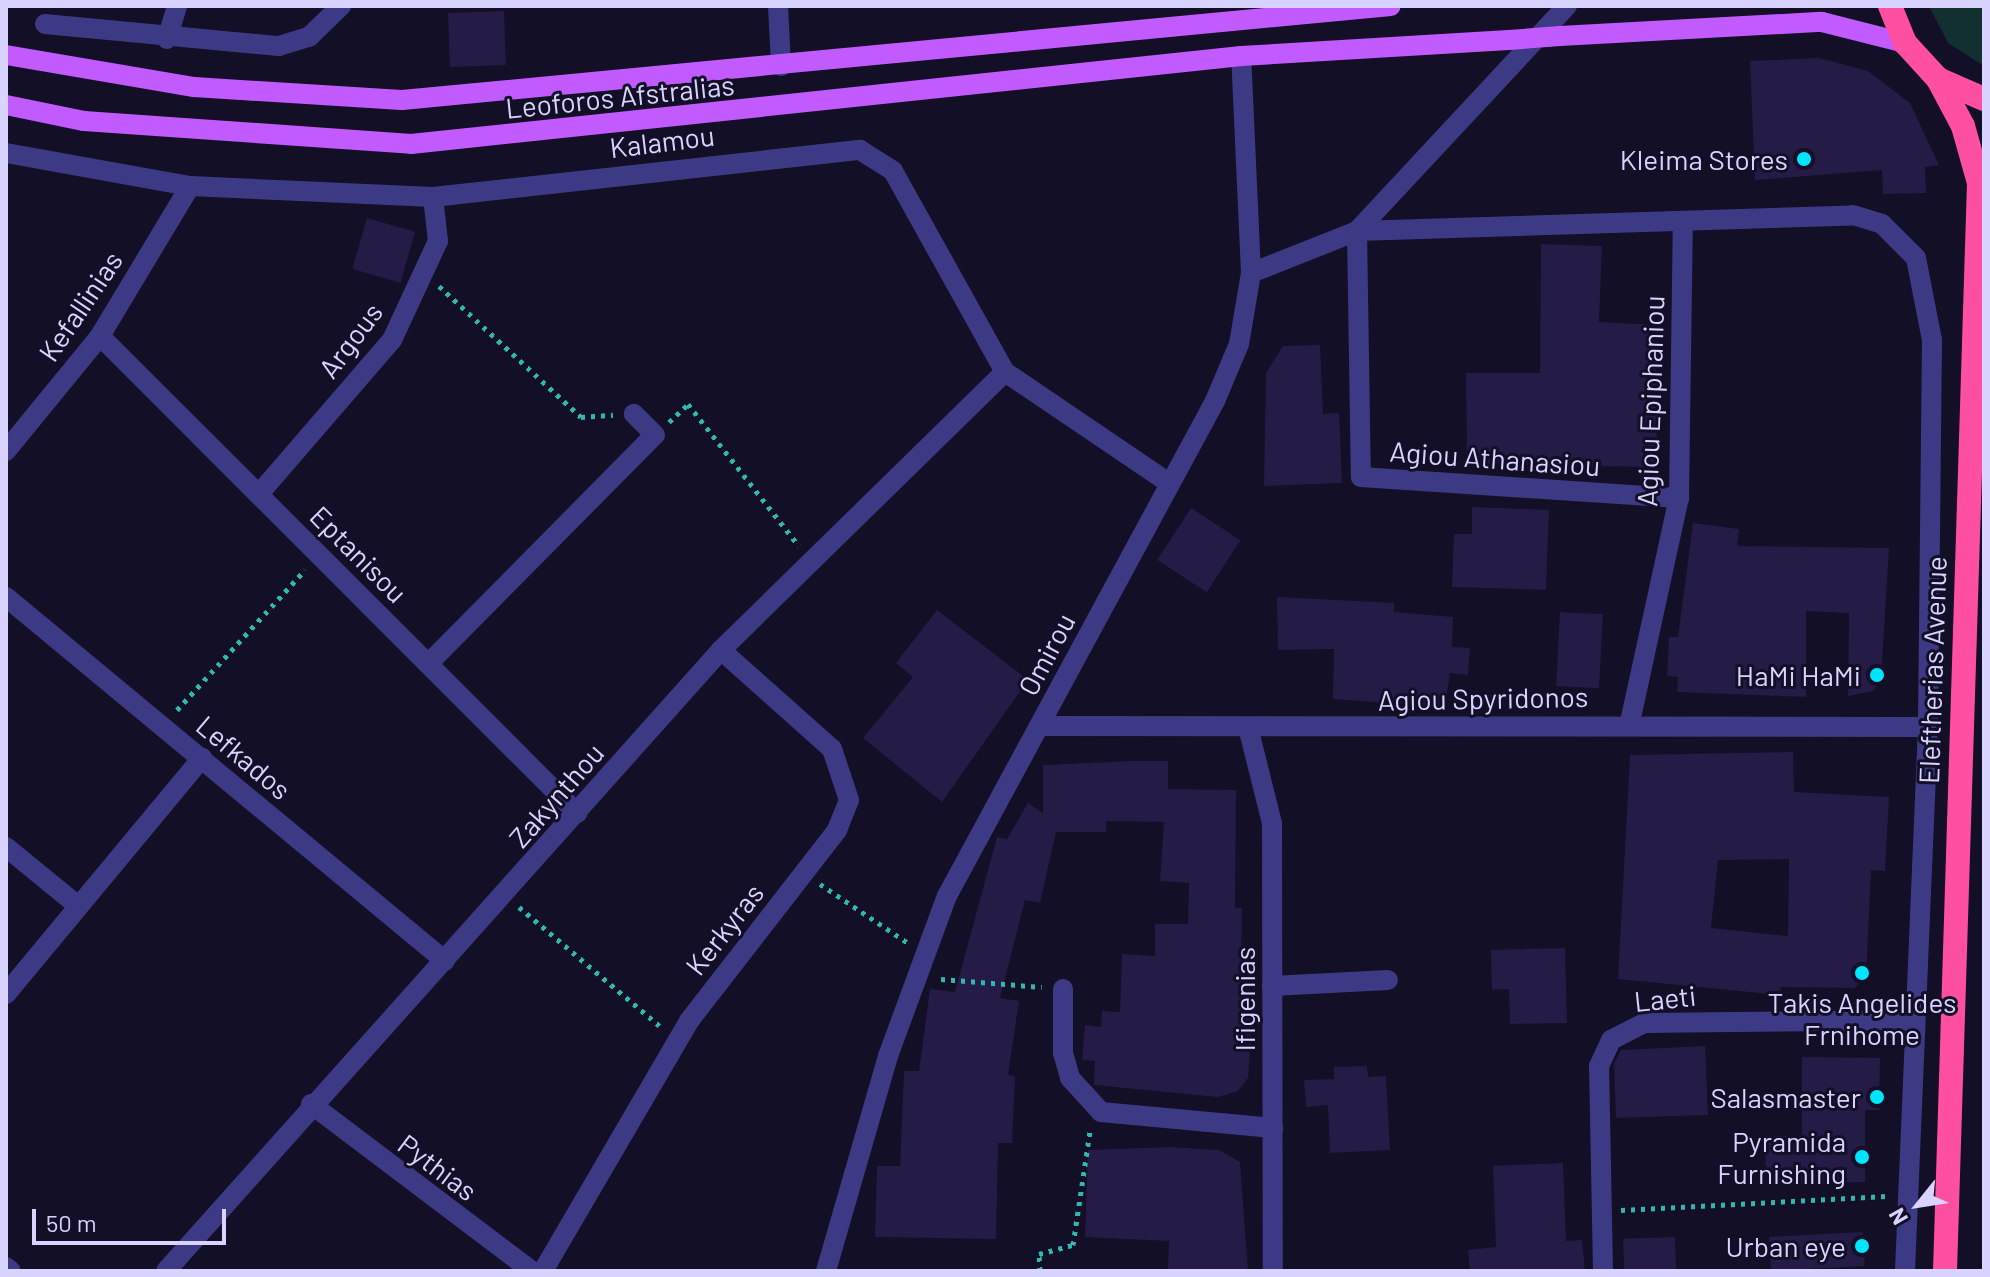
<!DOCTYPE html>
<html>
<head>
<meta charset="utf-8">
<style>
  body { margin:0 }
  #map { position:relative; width:1990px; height:1277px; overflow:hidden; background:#130f26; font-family:Barlow,sans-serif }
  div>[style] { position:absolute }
  .green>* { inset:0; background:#12302f }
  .building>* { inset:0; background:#241b47; transform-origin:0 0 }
  .path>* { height:5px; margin-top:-2.5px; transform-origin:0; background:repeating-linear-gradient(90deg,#2fb8b0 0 4px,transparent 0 10px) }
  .minor>* { height:20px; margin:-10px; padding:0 10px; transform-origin:10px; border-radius:10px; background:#3d3a85 }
  .major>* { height:20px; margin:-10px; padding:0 10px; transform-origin:10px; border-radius:10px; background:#c25bff }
  .highway>* { height:24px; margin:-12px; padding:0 12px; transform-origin:12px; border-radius:12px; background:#ff4fa3 }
  .major-bridge>* { height:20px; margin:-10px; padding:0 10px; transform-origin:10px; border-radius:10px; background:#c25bff }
  .dots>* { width:22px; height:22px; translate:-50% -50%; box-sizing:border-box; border:4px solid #130f26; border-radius:50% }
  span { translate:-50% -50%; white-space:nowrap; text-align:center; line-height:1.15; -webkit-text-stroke:6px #130f26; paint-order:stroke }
  .street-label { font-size:28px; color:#d9d4ff }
  .poi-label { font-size:28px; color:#d9d4ff }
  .right { translate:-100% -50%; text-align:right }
  .frame { position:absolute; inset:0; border:8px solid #d9d4ff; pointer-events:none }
  .north { position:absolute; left:1878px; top:1165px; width:80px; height:80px; -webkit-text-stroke:6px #130f26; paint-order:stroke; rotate:240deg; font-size:22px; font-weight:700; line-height:32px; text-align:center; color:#d9d4ff }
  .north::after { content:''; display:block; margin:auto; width:28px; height:36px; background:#d9d4ff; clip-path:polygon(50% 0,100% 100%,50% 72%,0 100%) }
  .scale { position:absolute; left:32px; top:1209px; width:194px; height:36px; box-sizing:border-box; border:4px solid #d9d4ff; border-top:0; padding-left:10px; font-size:24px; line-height:28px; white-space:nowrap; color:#d9d4ff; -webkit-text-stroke:6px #130f26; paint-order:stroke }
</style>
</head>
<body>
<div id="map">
  <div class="green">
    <i style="clip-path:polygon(1929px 6px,1984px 6px,1984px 66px,1948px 43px)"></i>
  </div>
  <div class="building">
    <i style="left:504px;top:11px;width:54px;height:56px;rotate:88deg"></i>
    <i style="clip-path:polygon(1819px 58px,1868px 71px,1910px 103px,1939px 165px,1925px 167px,1926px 193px,1883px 194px,1882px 170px,1755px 180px,1750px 61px)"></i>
    <i style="left:367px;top:218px;width:50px;height:53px;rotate:16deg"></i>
    <i style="clip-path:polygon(1541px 244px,1602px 246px,1599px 322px,1656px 325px,1657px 467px,1467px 464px,1466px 373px,1540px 373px)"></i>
    <i style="clip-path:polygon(1320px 345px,1323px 414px,1339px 413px,1342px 483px,1264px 486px,1266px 373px,1283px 346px)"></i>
    <i style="clip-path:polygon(1472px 507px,1549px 510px,1546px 590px,1452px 587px,1454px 534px,1472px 534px)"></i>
    <i style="left:1191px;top:508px;width:59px;height:62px;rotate:33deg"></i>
    <i style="clip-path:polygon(1693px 523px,1739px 529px,1737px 546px,1889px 548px,1881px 680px,1873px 691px,1848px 696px,1849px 613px,1806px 611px,1806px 697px,1677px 692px,1678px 677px,1667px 676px,1669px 637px,1678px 637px)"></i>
    <i style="clip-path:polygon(1277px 597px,1394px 603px,1394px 612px,1453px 617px,1452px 647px,1470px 648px,1468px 675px,1450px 673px,1445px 707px,1333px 699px,1334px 649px,1278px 650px)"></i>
    <i style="clip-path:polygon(937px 610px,1028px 680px,942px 802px,863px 738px,913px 677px,896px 663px)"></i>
    <i style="left:1560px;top:612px;width:43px;height:74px;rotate:3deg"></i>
    <i style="clip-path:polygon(evenodd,1793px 752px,1794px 792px,1889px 797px,1885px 871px,1871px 870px,1866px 978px,1854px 988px,1781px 987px,1780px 995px,1618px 979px,1630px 755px,1793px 752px,1789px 859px,1788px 936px,1711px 928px,1718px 860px,1789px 859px)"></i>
    <i style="clip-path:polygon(1134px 761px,1168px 761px,1168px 789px,1236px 790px,1235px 908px,1242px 908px,1241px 966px,1248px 966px,1246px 1012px,1253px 1012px,1248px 1078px,1238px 1091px,1218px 1097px,1094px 1085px,1095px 1061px,1082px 1060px,1085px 1025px,1101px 1027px,1102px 1011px,1120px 1012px,1122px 954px,1155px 956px,1155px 924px,1188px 924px,1189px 883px,1160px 881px,1164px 822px,1106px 821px,1106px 832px,1056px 832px,1040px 903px,1025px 900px,1000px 998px,1019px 1001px,1008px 1075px,1015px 1076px,1012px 1143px,998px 1143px,996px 1239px,875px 1237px,877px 1166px,900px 1166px,904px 1071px,919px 1071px,930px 989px,955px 992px,997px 837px,1007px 839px,1028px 803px,1043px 813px,1043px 765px)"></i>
    <i style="clip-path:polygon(1565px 948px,1567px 1023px,1510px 1024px,1509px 989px,1492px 990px,1491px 950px)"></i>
    <i style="clip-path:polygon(1705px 1046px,1708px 1115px,1616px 1118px,1614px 1064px,1621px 1050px)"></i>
    <i style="clip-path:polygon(1802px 1057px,1880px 1058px,1879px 1110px,1865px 1110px,1865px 1182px,1766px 1183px,1765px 1136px,1802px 1136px)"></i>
    <i style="clip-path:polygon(1367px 1066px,1368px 1077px,1386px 1076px,1390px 1150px,1330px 1153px,1328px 1105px,1306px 1107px,1304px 1080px,1334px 1079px,1334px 1067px)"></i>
    <i style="clip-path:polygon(1169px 1147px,1219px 1150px,1240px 1162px,1248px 1271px,1168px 1271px,1169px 1241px,1085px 1237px,1088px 1150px)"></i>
    <i style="clip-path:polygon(1563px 1163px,1566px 1241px,1582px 1240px,1585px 1271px,1470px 1271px,1468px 1250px,1496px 1247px,1493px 1166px)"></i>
    <i style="left:1863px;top:1232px;width:34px;height:94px;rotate:87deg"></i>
    <i style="left:1675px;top:1237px;width:34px;height:52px;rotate:88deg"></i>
  </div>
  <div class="path">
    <i style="left:439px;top:286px;width:193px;rotate:42.7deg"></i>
    <i style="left:581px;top:417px;width:32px;rotate:-4deg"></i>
    <i style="left:669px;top:422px;width:26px;rotate:-43deg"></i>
    <i style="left:688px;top:404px;width:180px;rotate:52deg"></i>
    <i style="left:177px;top:710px;width:190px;rotate:-47.6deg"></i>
    <i style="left:820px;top:884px;width:106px;rotate:33.8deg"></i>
    <i style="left:519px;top:907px;width:186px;rotate:40.2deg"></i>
    <i style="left:941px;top:979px;width:101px;rotate:4.5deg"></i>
    <i style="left:1621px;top:1210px;width:266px;rotate:-3deg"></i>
    <i style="left:1040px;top:1271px;width:17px;rotate:-93deg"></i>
    <i style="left:1039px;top:1254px;width:35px;rotate:-15deg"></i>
    <i style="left:1073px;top:1245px;width:115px;rotate:-81.5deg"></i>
  </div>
  <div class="minor">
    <i style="left:778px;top:6px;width:60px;rotate:87.1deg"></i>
    <i style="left:45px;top:24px;width:235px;rotate:5.4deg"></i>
    <i style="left:279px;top:46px;width:31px;rotate:-17deg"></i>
    <i style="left:309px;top:37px;width:45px;rotate:-44.1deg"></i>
    <i style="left:167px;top:39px;width:34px;rotate:-73deg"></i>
    <i style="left:6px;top:153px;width:187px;rotate:10.2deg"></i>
    <i style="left:190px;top:186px;width:243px;rotate:2.6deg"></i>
    <i style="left:433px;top:197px;width:430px;rotate:-6.3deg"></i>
    <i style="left:860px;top:150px;width:39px;rotate:32deg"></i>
    <i style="left:893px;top:171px;width:230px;rotate:60.9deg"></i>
    <i style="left:1005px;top:372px;width:198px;rotate:34.1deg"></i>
    <i style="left:1357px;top:231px;width:246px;rotate:89.1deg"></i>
    <i style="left:1361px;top:477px;width:319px;rotate:3.8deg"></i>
    <i style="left:1357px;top:231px;width:308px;rotate:-47deg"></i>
    <i style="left:1251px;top:273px;width:114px;rotate:-21.6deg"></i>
    <i style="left:1357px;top:231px;width:496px;rotate:-1.8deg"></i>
    <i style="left:1853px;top:215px;width:30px;rotate:17deg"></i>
    <i style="left:1882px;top:224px;width:48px;rotate:45deg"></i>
    <i style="left:1916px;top:258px;width:84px;rotate:79deg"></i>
    <i style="left:1932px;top:340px;width:387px;rotate:90.6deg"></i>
    <i style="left:1928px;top:727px;width:544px;rotate:92.42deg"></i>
    <i style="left:100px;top:336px;width:675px;rotate:45deg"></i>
    <i style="left:6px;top:451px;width:149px;rotate:-50.7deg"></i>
    <i style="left:100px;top:336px;width:175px;rotate:-59deg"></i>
    <i style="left:259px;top:494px;width:203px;rotate:-49.2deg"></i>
    <i style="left:392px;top:340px;width:109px;rotate:-65.1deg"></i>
    <i style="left:438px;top:241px;width:44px;rotate:-96.5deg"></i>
    <i style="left:6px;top:597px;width:570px;rotate:39.66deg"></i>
    <i style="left:428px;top:664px;width:322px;rotate:-45.3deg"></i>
    <i style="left:655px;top:435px;width:30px;rotate:-135deg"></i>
    <i style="left:1630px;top:722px;width:229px;rotate:-77.7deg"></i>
    <i style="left:1679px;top:498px;width:277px;rotate:-89.2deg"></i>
    <i style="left:1039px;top:726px;width:889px;rotate:0.06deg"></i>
    <i style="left:1249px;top:731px;width:95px;rotate:76deg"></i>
    <i style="left:1272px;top:823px;width:448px;rotate:89.9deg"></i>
    <i style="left:6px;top:847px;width:90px;rotate:39.2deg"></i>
    <i style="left:1272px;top:986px;width:116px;rotate:-3deg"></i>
    <i style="left:1063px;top:989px;width:64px;rotate:90deg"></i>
    <i style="left:1063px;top:1053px;width:26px;rotate:74deg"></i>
    <i style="left:1070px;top:1078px;width:46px;rotate:47.6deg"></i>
    <i style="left:1101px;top:1112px;width:173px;rotate:5.3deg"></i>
    <i style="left:6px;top:994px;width:307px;rotate:-50.3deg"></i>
    <i style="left:311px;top:1104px;width:277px;rotate:37.1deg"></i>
    <i style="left:6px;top:1267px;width:6px;rotate:39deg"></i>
    <i style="left:166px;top:1271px;width:833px;rotate:-48.21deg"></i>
    <i style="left:721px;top:650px;width:397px;rotate:-44.4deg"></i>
    <i style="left:543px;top:1271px;width:290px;rotate:-59.7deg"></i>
    <i style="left:689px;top:1021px;width:242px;rotate:-52.2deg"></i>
    <i style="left:837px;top:830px;width:32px;rotate:-68deg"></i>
    <i style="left:849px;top:800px;width:54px;rotate:-108.4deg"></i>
    <i style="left:832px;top:749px;width:149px;rotate:-138.3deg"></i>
    <i style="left:826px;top:1271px;width:224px;rotate:-73.9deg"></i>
    <i style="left:888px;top:1056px;width:171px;rotate:-69.8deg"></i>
    <i style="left:947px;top:896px;width:563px;rotate:-61.57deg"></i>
    <i style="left:1215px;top:401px;width:62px;rotate:-67.2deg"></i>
    <i style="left:1239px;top:344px;width:72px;rotate:-80.4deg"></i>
    <i style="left:1251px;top:273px;width:217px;rotate:-92.6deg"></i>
    <i style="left:1603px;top:1271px;width:205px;rotate:-91.1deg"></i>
    <i style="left:1599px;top:1066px;width:29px;rotate:-65deg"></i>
    <i style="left:1611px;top:1040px;width:37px;rotate:-27deg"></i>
    <i style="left:1644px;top:1023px;width:270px;rotate:-0.6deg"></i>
  </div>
  <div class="major">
    <i style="left:1560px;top:36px;width:262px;rotate:-3.1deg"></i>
    <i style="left:1822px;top:22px;width:86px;rotate:14.2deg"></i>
    <i style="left:6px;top:55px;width:191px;rotate:9.7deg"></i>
    <i style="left:194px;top:87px;width:208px;rotate:3.6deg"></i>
    <i style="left:402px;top:100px;width:993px;rotate:-5.43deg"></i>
    <i style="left:6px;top:105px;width:80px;rotate:11.6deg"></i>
    <i style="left:84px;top:121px;width:328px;rotate:4deg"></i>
    <i style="left:411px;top:144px;width:835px;rotate:-6.05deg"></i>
    <i style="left:1241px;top:56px;width:268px;rotate:-3.4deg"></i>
  </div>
  <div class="highway">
    <i style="left:1890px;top:6px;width:40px;rotate:68deg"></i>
    <i style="left:1905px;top:43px;width:49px;rotate:47.5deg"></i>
    <i style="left:1938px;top:79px;width:50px;rotate:23.5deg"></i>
    <i style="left:1938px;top:79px;width:53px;rotate:62deg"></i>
    <i style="left:1963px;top:126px;width:59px;rotate:74.3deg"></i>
    <i style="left:1979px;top:183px;width:1089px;rotate:91.79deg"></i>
  </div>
  <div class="major-bridge">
    <i style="left:1509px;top:40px;width:51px;rotate:-4.5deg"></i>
  </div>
  <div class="dots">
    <i style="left:1804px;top:159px;background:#00e5ff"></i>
    <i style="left:1877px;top:675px;background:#00e5ff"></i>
    <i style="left:1862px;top:973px;background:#00e5ff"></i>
    <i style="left:1877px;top:1097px;background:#00e5ff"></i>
    <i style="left:1862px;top:1157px;background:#00e5ff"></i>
    <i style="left:1862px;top:1246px;background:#00e5ff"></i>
  </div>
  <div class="street-label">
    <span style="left:620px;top:96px;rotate:-6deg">Leoforos Afstralias</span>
    <span style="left:662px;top:141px;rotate:-7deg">Kalamou</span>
    <span style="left:80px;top:306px;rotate:-56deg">Kefallinias</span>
    <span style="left:350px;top:340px;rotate:-53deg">Argous</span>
    <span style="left:1650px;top:401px;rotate:-88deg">Agiou Epiphaniou</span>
    <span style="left:1495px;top:458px;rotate:4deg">Agiou Athanasiou</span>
    <span style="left:359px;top:554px;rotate:45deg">Eptanisou</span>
    <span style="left:1046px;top:654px;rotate:-62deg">Omirou</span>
    <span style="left:1932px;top:670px;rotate:-88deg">Eleftherias Avenue</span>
    <span style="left:1483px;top:698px;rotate:-1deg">Agiou Spyridonos</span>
    <span style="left:244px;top:757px;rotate:40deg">Lefkados</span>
    <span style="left:556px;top:795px;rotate:-49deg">Zakynthou</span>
    <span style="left:724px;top:929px;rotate:-52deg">Kerkyras</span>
    <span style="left:1665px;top:998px;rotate:-6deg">Laeti</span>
    <span style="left:1244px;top:999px;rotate:-90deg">Ifigenias</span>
    <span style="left:438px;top:1167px;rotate:37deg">Pythias</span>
  </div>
  <div class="poi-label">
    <span class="right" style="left:1788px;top:159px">Kleima Stores</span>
    <span class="right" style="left:1861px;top:675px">HaMi HaMi</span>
    <span style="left:1862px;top:1018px">Takis Angelides<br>Frnihome</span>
    <span class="right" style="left:1861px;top:1097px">Salasmaster</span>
    <span class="right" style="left:1846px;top:1157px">Pyramida<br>Furnishing</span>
    <span class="right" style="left:1846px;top:1246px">Urban eye</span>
  </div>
  <div class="frame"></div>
  <div class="north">N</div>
  <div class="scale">50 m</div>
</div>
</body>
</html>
